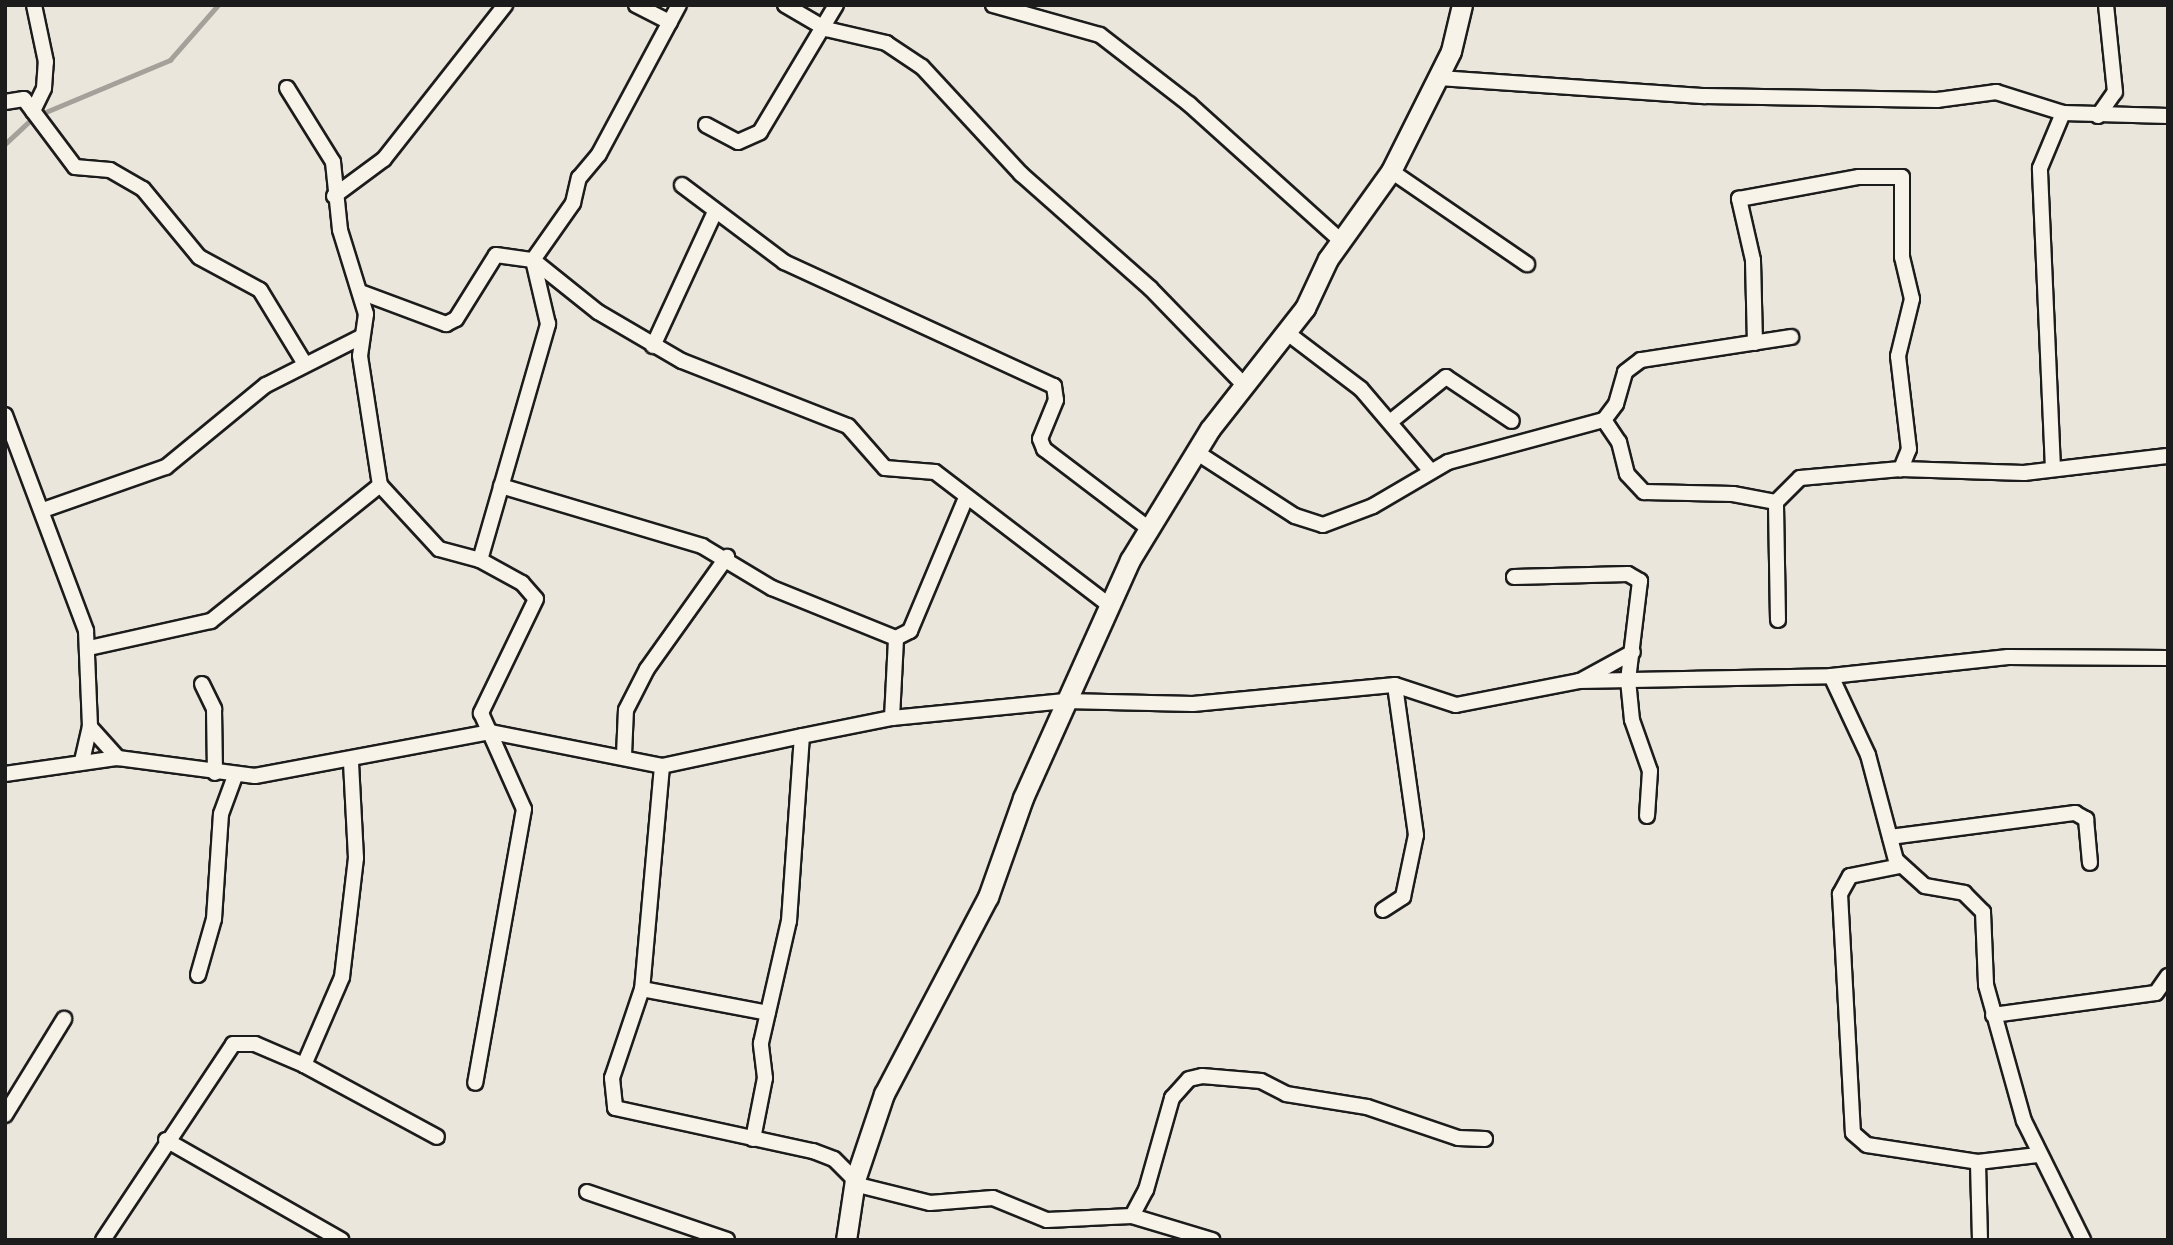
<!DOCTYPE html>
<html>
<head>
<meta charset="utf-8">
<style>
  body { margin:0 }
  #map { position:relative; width:2173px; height:1245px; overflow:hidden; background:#eae6dc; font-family:"Comic Neue",sans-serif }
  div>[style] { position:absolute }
  .stream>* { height:4.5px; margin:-2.25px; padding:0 2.25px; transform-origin:2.25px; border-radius:2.25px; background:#a3a19a }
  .roads { filter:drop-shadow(2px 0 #1c1c1c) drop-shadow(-2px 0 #1c1c1c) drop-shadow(0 2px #1c1c1c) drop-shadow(0 -2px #1c1c1c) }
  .street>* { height:14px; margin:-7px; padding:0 7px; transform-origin:7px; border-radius:7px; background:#f7f3e8 }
  .secondary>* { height:19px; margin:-9.5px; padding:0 9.5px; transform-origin:9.5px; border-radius:9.5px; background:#f7f3e8 }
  span { translate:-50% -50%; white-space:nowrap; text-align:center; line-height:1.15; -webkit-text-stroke:6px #f7f3e8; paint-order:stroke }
  .frame { position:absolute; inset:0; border:7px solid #1c1c1c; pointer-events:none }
</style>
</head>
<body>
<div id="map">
  <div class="stream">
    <i style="left:41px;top:114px;width:140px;rotate:-22.7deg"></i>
    <i style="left:170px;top:60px;width:73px;rotate:-48.9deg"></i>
    <i style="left:5px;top:144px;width:38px;rotate:-43deg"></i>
  </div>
  <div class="roads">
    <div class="street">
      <i style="left:636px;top:5px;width:38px;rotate:27deg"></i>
      <i style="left:785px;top:5px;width:48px;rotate:30.3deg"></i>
      <i style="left:826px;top:29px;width:62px;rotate:13.1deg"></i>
      <i style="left:886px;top:43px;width:43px;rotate:33.7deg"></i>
      <i style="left:922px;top:67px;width:146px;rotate:47.2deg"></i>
      <i style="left:1021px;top:174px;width:172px;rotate:41.5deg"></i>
      <i style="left:1150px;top:288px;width:135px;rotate:45.9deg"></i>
      <i style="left:993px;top:5px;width:111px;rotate:15.7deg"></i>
      <i style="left:1100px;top:35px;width:113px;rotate:37.8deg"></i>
      <i style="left:1189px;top:104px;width:205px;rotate:42deg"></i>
      <i style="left:1439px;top:78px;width:267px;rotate:3.9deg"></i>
      <i style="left:1705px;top:96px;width:232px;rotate:1deg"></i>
      <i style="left:1937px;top:100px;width:60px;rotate:-7.7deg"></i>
      <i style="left:1996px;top:92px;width:70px;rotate:17.4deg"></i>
      <i style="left:2063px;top:113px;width:105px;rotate:1.6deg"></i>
      <i style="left:287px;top:88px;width:87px;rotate:58.1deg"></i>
      <i style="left:333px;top:162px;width:68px;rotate:84.1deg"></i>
      <i style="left:340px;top:230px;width:88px;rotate:72.8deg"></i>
      <i style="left:366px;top:314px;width:42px;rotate:98.1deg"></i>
      <i style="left:360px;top:356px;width:131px;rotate:81.2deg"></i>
      <i style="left:380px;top:485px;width:87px;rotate:47.3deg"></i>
      <i style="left:439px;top:549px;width:42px;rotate:15deg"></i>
      <i style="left:480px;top:560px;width:48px;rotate:28.7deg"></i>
      <i style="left:522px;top:583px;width:21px;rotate:49deg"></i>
      <i style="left:536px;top:599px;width:127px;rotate:115.8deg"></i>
      <i style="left:481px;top:713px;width:105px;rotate:65.9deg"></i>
      <i style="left:524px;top:809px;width:278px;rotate:100.1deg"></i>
      <i style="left:5px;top:102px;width:19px;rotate:-9deg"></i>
      <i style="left:24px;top:99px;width:15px;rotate:53deg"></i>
      <i style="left:33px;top:111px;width:25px;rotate:-64deg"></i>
      <i style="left:44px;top:88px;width:26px;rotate:-86deg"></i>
      <i style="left:46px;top:62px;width:58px;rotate:-101.9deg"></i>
      <i style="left:33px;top:111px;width:70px;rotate:53.1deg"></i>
      <i style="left:75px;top:167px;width:35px;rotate:5deg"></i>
      <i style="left:110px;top:170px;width:38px;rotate:30deg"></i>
      <i style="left:143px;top:189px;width:88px;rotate:50.5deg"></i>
      <i style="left:199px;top:257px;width:69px;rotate:28.4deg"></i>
      <i style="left:260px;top:290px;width:87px;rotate:58.7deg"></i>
      <i style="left:2098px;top:116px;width:29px;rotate:-55deg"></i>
      <i style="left:2115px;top:92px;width:87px;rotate:-95.9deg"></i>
      <i style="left:706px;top:125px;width:36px;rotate:28deg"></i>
      <i style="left:738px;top:142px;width:24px;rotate:-24deg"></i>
      <i style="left:760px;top:132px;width:148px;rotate:-59.1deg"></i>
      <i style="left:1391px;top:171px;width:165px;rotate:34.4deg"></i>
      <i style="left:682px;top:185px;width:128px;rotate:37deg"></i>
      <i style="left:784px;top:262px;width:297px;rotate:24.7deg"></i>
      <i style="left:1054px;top:386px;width:14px;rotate:82deg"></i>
      <i style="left:1056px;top:400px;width:42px;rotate:112.3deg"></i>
      <i style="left:1040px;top:439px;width:11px;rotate:68deg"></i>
      <i style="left:1044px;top:449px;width:131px;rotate:37.2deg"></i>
      <i style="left:334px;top:196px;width:62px;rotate:-36.5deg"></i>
      <i style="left:384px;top:159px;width:196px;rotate:-51.8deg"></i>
      <i style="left:363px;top:293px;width:89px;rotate:20.5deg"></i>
      <i style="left:446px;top:324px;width:11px;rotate:-27deg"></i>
      <i style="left:456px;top:319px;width:75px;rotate:-58deg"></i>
      <i style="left:496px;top:255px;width:37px;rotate:8deg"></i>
      <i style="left:533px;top:260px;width:83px;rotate:38.7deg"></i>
      <i style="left:598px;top:312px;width:97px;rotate:30.3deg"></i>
      <i style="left:682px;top:361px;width:178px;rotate:21.4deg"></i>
      <i style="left:848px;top:426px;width:56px;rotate:48.6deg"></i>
      <i style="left:885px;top:468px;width:50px;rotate:4.6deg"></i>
      <i style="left:935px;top:472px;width:219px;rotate:37.4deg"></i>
      <i style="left:1286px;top:332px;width:94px;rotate:37.2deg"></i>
      <i style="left:1361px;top:389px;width:105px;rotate:49.6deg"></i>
      <i style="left:1755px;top:343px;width:83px;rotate:-91.4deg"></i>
      <i style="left:1753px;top:260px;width:63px;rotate:-102.9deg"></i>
      <i style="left:1739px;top:199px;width:122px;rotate:-10.4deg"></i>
      <i style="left:1859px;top:177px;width:43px"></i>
      <i style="left:1902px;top:177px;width:80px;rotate:90deg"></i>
      <i style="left:1902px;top:257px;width:43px;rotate:76.6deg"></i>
      <i style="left:1912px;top:299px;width:59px;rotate:103.8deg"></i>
      <i style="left:1898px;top:356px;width:94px;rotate:83.3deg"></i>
      <i style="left:1909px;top:449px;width:22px;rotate:112deg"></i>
      <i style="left:653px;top:346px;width:145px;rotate:-65.2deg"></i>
      <i style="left:5px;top:415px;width:231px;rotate:69.4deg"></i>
      <i style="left:86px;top:631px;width:96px;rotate:87.6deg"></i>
      <i style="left:90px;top:727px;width:42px;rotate:47.9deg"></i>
      <i style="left:1604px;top:420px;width:27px;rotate:56deg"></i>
      <i style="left:1619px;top:442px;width:33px;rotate:76deg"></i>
      <i style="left:1627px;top:474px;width:25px;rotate:47deg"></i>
      <i style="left:1644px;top:492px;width:89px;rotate:1.3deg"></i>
      <i style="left:1733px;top:494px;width:44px;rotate:10.5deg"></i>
      <i style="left:1390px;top:422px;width:72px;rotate:-38.8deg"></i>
      <i style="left:1446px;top:377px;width:79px;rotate:33.7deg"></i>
      <i style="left:1196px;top:452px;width:118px;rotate:32.9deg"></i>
      <i style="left:1295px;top:516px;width:29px;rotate:18deg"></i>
      <i style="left:1323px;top:525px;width:53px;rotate:-20.8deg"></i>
      <i style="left:1373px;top:506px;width:87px;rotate:-30.4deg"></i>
      <i style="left:1448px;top:462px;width:162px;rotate:-15.1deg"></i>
      <i style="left:1604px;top:420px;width:20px;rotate:-53deg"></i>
      <i style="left:1616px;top:404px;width:33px;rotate:-74deg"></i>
      <i style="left:1625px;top:372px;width:20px;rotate:-37deg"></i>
      <i style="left:1641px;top:360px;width:152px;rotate:-8.7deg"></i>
      <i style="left:2053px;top:469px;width:301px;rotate:-92.5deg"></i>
      <i style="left:2040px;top:168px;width:60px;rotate:-67.3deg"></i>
      <i style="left:501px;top:486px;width:210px;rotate:16.6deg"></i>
      <i style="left:702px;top:546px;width:82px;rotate:31deg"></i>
      <i style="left:772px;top:588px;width:134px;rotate:22deg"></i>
      <i style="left:896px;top:638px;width:16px;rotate:-27deg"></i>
      <i style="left:910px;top:631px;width:144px;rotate:-67.2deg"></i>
      <i style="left:43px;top:510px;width:130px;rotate:-19.3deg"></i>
      <i style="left:166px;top:467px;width:129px;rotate:-39.4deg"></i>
      <i style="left:266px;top:385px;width:106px;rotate:-26.8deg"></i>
      <i style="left:480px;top:560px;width:246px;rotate:-73.9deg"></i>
      <i style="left:548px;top:324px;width:66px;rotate:-103.2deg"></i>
      <i style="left:533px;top:260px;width:70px;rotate:-54.9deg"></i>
      <i style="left:573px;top:203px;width:26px;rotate:-77deg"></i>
      <i style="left:579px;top:178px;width:31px;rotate:-50deg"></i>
      <i style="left:599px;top:154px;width:169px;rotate:-61.8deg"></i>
      <i style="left:1514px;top:577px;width:114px;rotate:-1.5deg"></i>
      <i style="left:1628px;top:574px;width:14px;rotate:30deg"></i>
      <i style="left:1640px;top:581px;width:100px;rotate:96.9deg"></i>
      <i style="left:1628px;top:680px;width:40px;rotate:84.3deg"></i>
      <i style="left:1632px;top:720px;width:54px;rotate:70.6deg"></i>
      <i style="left:1650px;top:771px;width:45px;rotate:93.8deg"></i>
      <i style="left:1778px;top:620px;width:118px;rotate:-91deg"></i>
      <i style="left:1776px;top:502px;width:34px;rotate:-45deg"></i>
      <i style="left:1800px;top:478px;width:101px;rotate:-5.1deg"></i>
      <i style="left:1901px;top:469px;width:123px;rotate:1.9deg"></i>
      <i style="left:2024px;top:473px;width:144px;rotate:-6.8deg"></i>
      <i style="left:89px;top:648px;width:125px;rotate:-12.5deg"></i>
      <i style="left:211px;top:621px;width:217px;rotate:-38.8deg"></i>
      <i style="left:1831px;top:676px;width:87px;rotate:64.9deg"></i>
      <i style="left:1868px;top:755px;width:109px;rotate:75.1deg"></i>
      <i style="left:1896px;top:860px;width:39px;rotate:42deg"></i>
      <i style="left:1925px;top:886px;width:40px;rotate:10deg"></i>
      <i style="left:1964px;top:893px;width:27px;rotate:45deg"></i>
      <i style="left:1983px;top:912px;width:73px;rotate:87.6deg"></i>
      <i style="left:1986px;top:985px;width:141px;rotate:74.4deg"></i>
      <i style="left:2024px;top:1121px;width:133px;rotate:63.6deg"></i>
      <i style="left:1582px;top:680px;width:58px;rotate:-28.8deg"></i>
      <i style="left:202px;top:684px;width:28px;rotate:64deg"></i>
      <i style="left:214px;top:709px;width:64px;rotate:89.1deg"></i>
      <i style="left:892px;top:718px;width:80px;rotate:-87.1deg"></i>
      <i style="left:624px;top:755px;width:45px;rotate:-87.5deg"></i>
      <i style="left:626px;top:710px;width:46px;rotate:-62.9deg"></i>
      <i style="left:647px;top:669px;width:138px;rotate:-54.5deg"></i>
      <i style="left:82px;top:761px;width:35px;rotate:-77deg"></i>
      <i style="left:662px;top:766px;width:224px;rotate:95.1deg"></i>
      <i style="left:642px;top:989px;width:128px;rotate:10.8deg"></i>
      <i style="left:5px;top:774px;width:114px;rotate:-8.1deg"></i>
      <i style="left:118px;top:758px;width:138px;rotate:7.5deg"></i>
      <i style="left:255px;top:776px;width:240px;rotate:-10.6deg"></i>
      <i style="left:491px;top:732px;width:174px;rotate:11.2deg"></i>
      <i style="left:662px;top:766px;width:143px;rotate:-12.1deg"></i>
      <i style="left:1890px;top:837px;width:187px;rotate:-7.4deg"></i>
      <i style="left:2075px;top:813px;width:13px;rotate:29deg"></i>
      <i style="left:2086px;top:819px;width:44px;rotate:84.8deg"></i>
      <i style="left:1900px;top:866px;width:51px;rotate:168.7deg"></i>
      <i style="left:1850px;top:876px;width:21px;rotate:119deg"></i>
      <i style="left:1840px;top:894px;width:239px;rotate:86.9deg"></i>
      <i style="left:1853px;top:1133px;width:18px;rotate:41deg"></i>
      <i style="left:1867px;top:1145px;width:112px;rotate:8.7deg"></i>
      <i style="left:1383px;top:910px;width:24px;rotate:-33deg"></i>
      <i style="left:1403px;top:897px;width:63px;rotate:-78.2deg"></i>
      <i style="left:1416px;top:835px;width:151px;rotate:-98deg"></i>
      <i style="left:198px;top:975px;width:58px;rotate:-74.1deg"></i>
      <i style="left:214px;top:919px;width:105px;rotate:-86.2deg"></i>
      <i style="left:221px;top:814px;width:40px;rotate:-69.8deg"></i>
      <i style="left:642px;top:989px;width:94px;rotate:108.6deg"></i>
      <i style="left:612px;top:1078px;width:30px;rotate:84deg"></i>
      <i style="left:615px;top:1108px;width:203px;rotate:12.3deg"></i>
      <i style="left:813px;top:1151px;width:22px;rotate:21deg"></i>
      <i style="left:834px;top:1159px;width:30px;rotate:45deg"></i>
      <i style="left:1993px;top:1015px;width:164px;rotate:-7.7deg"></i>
      <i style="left:2156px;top:993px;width:21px;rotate:-55deg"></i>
      <i style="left:304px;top:1065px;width:96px;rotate:-66.6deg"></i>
      <i style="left:342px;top:977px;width:120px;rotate:-83.3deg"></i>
      <i style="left:356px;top:858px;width:96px;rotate:-93deg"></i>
      <i style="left:5px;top:1115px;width:113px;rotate:-58.4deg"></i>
      <i style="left:753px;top:1139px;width:62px;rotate:-78.9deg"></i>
      <i style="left:765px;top:1078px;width:35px;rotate:-97deg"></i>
      <i style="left:761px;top:1043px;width:125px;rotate:-77.1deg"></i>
      <i style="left:789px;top:921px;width:185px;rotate:-86deg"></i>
      <i style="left:802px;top:736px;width:92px;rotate:-11.3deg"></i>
      <i style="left:892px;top:718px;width:174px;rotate:-5.6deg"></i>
      <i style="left:1065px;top:701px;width:128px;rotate:1.3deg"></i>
      <i style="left:1193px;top:704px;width:203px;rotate:-5.4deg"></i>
      <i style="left:1395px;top:685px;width:64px;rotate:18.2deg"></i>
      <i style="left:1456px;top:705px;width:125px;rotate:-11deg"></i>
      <i style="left:1579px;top:681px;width:252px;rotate:-1.1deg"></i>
      <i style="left:1831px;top:676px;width:178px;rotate:-6.1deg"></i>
      <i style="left:2008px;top:657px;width:160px;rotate:0.4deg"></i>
      <i style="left:166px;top:1140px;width:202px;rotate:29.7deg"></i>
      <i style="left:854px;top:1184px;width:78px;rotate:14deg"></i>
      <i style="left:930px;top:1203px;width:63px;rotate:-4.5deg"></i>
      <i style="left:993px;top:1198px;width:58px;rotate:22.2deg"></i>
      <i style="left:1047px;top:1220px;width:85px;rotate:-2.7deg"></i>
      <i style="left:1132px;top:1216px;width:84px;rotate:16.7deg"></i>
      <i style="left:587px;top:1192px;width:148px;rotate:18.9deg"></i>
      <i style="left:1132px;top:1216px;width:30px;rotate:-62deg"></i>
      <i style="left:1146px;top:1190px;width:96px;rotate:-74.2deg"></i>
      <i style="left:1172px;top:1098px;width:25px;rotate:-48deg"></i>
      <i style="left:1189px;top:1079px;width:13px;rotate:-13deg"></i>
      <i style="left:1202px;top:1076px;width:59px;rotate:4.8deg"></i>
      <i style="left:1261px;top:1081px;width:28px;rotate:27deg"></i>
      <i style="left:1286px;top:1094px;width:82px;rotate:9.1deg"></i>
      <i style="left:1367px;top:1107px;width:96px;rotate:18.8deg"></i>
      <i style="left:1458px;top:1138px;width:27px;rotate:2deg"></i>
      <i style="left:103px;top:1240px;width:235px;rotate:-56.4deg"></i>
      <i style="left:233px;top:1044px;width:22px"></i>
      <i style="left:255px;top:1044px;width:53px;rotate:23.2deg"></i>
      <i style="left:304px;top:1065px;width:151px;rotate:28.4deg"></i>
      <i style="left:1980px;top:1240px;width:78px;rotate:-91.5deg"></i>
      <i style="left:1978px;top:1162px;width:60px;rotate:-6.7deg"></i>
    </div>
    <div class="secondary">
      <i style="left:846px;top:1240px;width:61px;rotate:-81.5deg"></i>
      <i style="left:855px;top:1180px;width:91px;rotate:-71.4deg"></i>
      <i style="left:884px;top:1094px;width:223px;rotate:-62.2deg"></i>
      <i style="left:988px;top:897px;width:105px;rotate:-70.5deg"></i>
      <i style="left:1023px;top:798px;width:261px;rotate:-65.8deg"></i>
      <i style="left:1130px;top:560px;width:153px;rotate:-58.6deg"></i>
      <i style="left:1210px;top:429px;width:154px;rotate:-51.9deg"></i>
      <i style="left:1305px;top:308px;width:54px;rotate:-64.9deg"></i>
      <i style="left:1328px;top:259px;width:108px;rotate:-54.4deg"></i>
      <i style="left:1391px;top:171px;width:134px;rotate:-63.4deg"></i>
      <i style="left:1451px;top:51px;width:47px;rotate:-76.6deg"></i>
    </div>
  </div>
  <div class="frame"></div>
</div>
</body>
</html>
